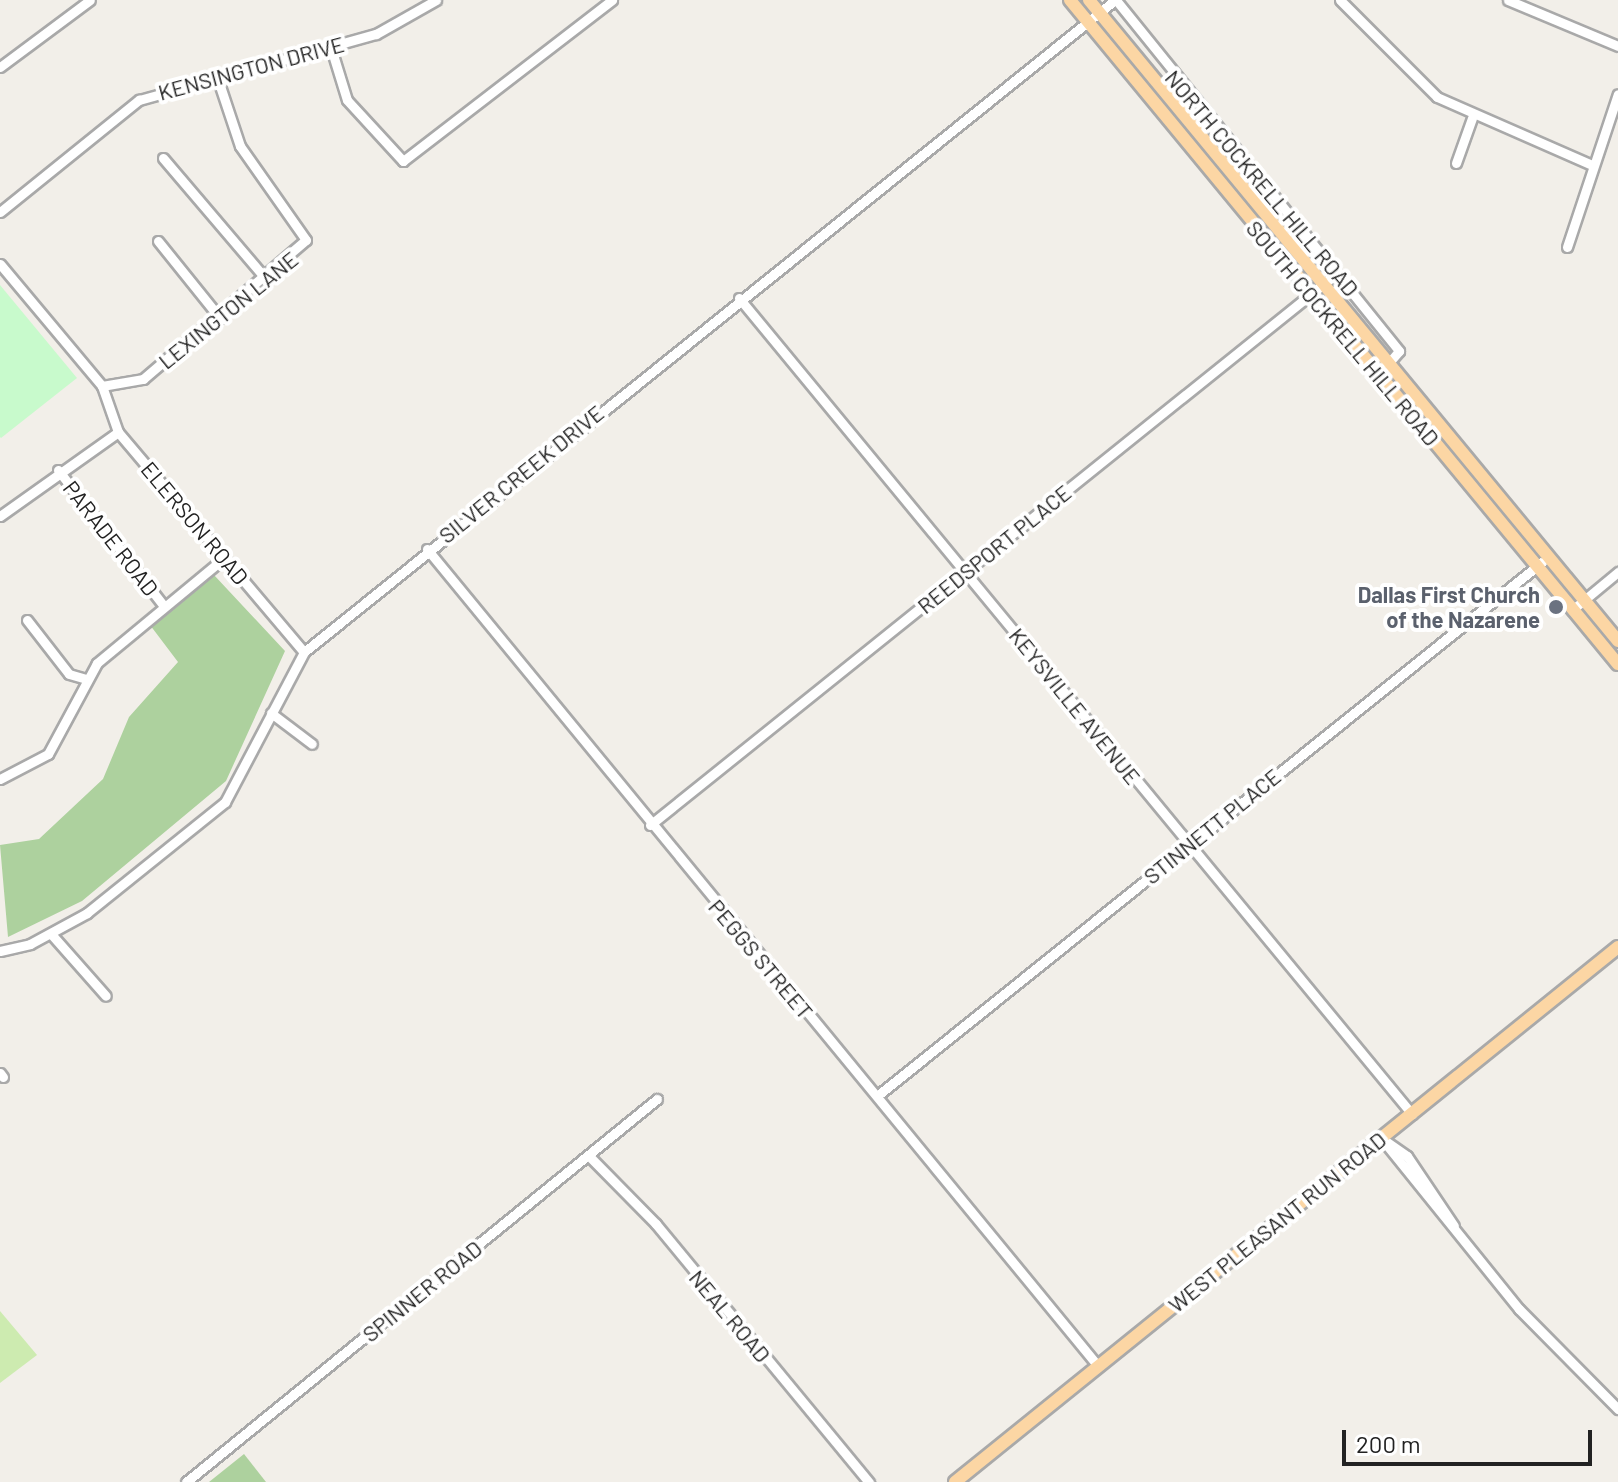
<!DOCTYPE html>
<html>
<head>
<meta charset="utf-8">
<style>
  body { margin:0 }
  #map { position:relative; width:1618px; height:1482px; overflow:hidden; background:#f2efe9; font-family:Barlow,sans-serif }
  div>[style] { position:absolute }
  .grass>* { inset:0; background:#cdebb0 }
  .forest>* { inset:0; background:#add19e }
  .park>* { inset:0; background:#c8facc }
  .roads { filter:drop-shadow(2px 0 #a9a9a9) drop-shadow(-2px 0 #a9a9a9) drop-shadow(0 2px #a9a9a9) drop-shadow(0 -2px #a9a9a9) }
  .minor>* { height:9px; margin:-4.5px; padding:0 4.5px; transform-origin:4.5px; border-radius:4.5px; background:#fff }
  .major>* { height:12px; margin:-6px; padding:0 6px; transform-origin:6px; border-radius:6px; background:#fcd6a4 }
  .dots>* { width:22px; height:22px; translate:-50% -50%; box-sizing:border-box; border:4px solid #fff; border-radius:50% }
  span { translate:-50% -50%; white-space:nowrap; text-align:center; line-height:1.15; -webkit-text-stroke:8px #fff; paint-order:stroke }
  .street-label { font-size:22px; color:#222 }
  .worship-label { font-size:22px; color:#5b616d; font-weight:700 }
  .right { translate:-100% -50%; text-align:right }
  .scale { position:absolute; left:1342px; top:1430px; width:250px; height:36px; box-sizing:border-box; border:4px solid #222; border-top:0; padding-left:10px; font-size:24px; line-height:28px; white-space:nowrap; color:#222; -webkit-text-stroke:6px #fff; paint-order:stroke }
</style>
</head>
<body>
<div id="map">
  <div class="grass">
    <i style="clip-path:polygon(0 1311px,37px 1355px,0 1383px)"></i>
  </div>
  <div class="forest">
    <i style="clip-path:polygon(214px 575px,285px 651px,226px 781px,82px 901px,8px 937px,0 845px,39px 839px,103px 779px,129px 717px,178px 662px,150px 625px)"></i>
    <i style="clip-path:polygon(244px 1454px,266px 1482px,209px 1482px)"></i>
  </div>
  <div class="park">
    <i style="clip-path:polygon(0 285px,77px 378px,1px 438px,0 437px)"></i>
  </div>
  <div class="roads">
    <div class="minor">
      <i style="left:1116px;top:0;width:451px;rotate:51.1deg"></i>
      <i style="left:1399px;top:351px;width:18px;rotate:131deg"></i>
      <i style="left:1340px;top:0;width:137px;rotate:45deg"></i>
      <i style="left:1437px;top:97px;width:169px;rotate:23.7deg"></i>
      <i style="left:1508px;top:0;width:119px;rotate:22.7deg"></i>
      <i style="left:331px;top:48px;width:54px;rotate:72.9deg"></i>
      <i style="left:347px;top:100px;width:83px;rotate:47.4deg"></i>
      <i style="left:403px;top:161px;width:264px;rotate:-37.6deg"></i>
      <i style="left:0;top:67px;width:112px;rotate:-36.7deg"></i>
      <i style="left:163px;top:158px;width:160px;rotate:49.6deg"></i>
      <i style="left:1456px;top:163px;width:48px;rotate:-70.4deg"></i>
      <i style="left:0;top:212px;width:179px;rotate:-38.9deg"></i>
      <i style="left:139px;top:100px;width:246px;rotate:-15.6deg"></i>
      <i style="left:376px;top:34px;width:69px;rotate:-29.5deg"></i>
      <i style="left:158px;top:241px;width:99px;rotate:51.2deg"></i>
      <i style="left:1567px;top:247px;width:161px;rotate:-71.6deg"></i>
      <i style="left:0;top:264px;width:159px;rotate:50.1deg"></i>
      <i style="left:102px;top:386px;width:49px;rotate:70.8deg"></i>
      <i style="left:118px;top:432px;width:288px;rotate:49.8deg"></i>
      <i style="left:739px;top:298px;width:1058px;rotate:50.49deg"></i>
      <i style="left:102px;top:386px;width:42px;rotate:-9.7deg"></i>
      <i style="left:143px;top:379px;width:214px;rotate:-40.5deg"></i>
      <i style="left:306px;top:240px;width:115px;rotate:-125.1deg"></i>
      <i style="left:240px;top:146px;width:73px;rotate:-108.4deg"></i>
      <i style="left:58px;top:470px;width:172px;rotate:52.1deg"></i>
      <i style="left:0;top:516px;width:145px;rotate:-35.4deg"></i>
      <i style="left:427px;top:549px;width:1057px;rotate:50.6deg"></i>
      <i style="left:1572px;top:610px;width:60px;rotate:-39.6deg"></i>
      <i style="left:27px;top:620px;width:68px;rotate:52.1deg"></i>
      <i style="left:69px;top:674px;width:18px;rotate:16deg"></i>
      <i style="left:271px;top:713px;width:51px;rotate:37.1deg"></i>
      <i style="left:0;top:779px;width:54px;rotate:-27.5deg"></i>
      <i style="left:48px;top:754px;width:103px;rotate:-61.7deg"></i>
      <i style="left:97px;top:663px;width:165px;rotate:-39.6deg"></i>
      <i style="left:650px;top:825px;width:881px;rotate:-38.78deg"></i>
      <i style="left:52px;top:935px;width:81px;rotate:48.5deg"></i>
      <i style="left:0;top:951px;width:31px;rotate:-13deg"></i>
      <i style="left:30px;top:944px;width:65px;rotate:-28.5deg"></i>
      <i style="left:87px;top:913px;width:177px;rotate:-38.8deg"></i>
      <i style="left:225px;top:802px;width:170px;rotate:-62.2deg"></i>
      <i style="left:304px;top:652px;width:1041px;rotate:-38.8deg"></i>
      <i style="left:0;top:1073px;width:5px;rotate:53deg"></i>
      <i style="left:877px;top:1096px;width:853px;rotate:-38.76deg"></i>
      <i style="left:1381px;top:1138px;width:220px;rotate:51.1deg"></i>
      <i style="left:1519px;top:1309px;width:141px;rotate:45.3deg"></i>
      <i style="left:1384px;top:1140px;width:28px;rotate:35deg"></i>
      <i style="left:1407px;top:1156px;width:84px;rotate:56.1deg"></i>
      <i style="left:588px;top:1155px;width:97px;rotate:45.4deg"></i>
      <i style="left:656px;top:1224px;width:335px;rotate:50.5deg"></i>
      <i style="left:186px;top:1482px;width:607px;rotate:-39.12deg"></i>
    </div>
    <div class="major">
      <i style="left:1070px;top:0;width:861px;rotate:50.47deg"></i>
      <i style="left:1089px;top:0;width:831px;rotate:50.47deg"></i>
      <i style="left:955px;top:1482px;width:852px;rotate:-38.9deg"></i>
    </div>
  </div>
  <div class="dots">
    <i style="left:1556px;top:607px;background:#6b7280"></i>
  </div>
  <div class="street-label">
    <span style="left:251px;top:68px;rotate:-15deg">KENSINGTON DRIVE</span>
    <span style="left:1262px;top:183px;rotate:50deg">NORTH COCKRELL HILL ROAD</span>
    <span style="left:228px;top:310px;rotate:-39deg">LEXINGTON LANE</span>
    <span style="left:1343px;top:333px;rotate:50deg">SOUTH COCKRELL HILL ROAD</span>
    <span style="left:521px;top:474px;rotate:-39deg">SILVER CREEK DRIVE</span>
    <span style="left:195px;top:523px;rotate:50deg">ELERSON ROAD</span>
    <span style="left:111px;top:538px;rotate:52deg">PARADE ROAD</span>
    <span style="left:994px;top:549px;rotate:-39deg">REEDSPORT PLACE</span>
    <span style="left:1075px;top:706px;rotate:51deg">KEYSVILLE AVENUE</span>
    <span style="left:1212px;top:826px;rotate:-39deg">STINNETT PLACE</span>
    <span style="left:761px;top:959px;rotate:50deg">PEGGS STREET</span>
    <span style="left:1277px;top:1222px;rotate:-39deg">WEST PLEASANT RUN ROAD</span>
    <span style="left:422px;top:1291px;rotate:-39deg">SPINNER ROAD</span>
    <span style="left:730px;top:1316px;rotate:50deg">NEAL ROAD</span>
  </div>
  <div class="worship-label">
    <span class="right" style="left:1540px;top:607px">Dallas First Church<br>of the Nazarene</span>
  </div>
  <div class="scale">200 m</div>
</div>
</body>
</html>
